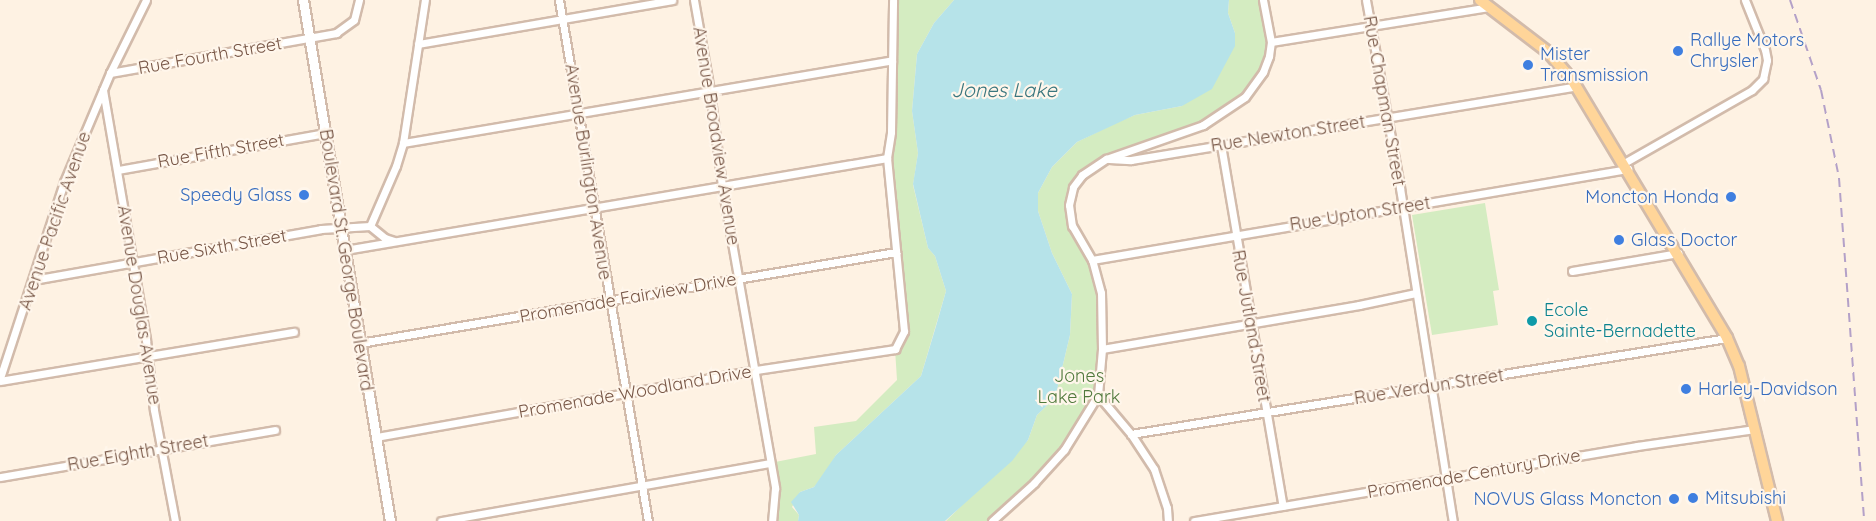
<!DOCTYPE html>
<html>
<head>
<meta charset="utf-8">
<style>
  body { margin:0 }
  #map { position:relative; width:1876px; height:521px; overflow:hidden; background:#fef2e3; font-family:Quicksand,sans-serif }
  div>[style] { position:absolute }
  .green>* { inset:0; background:#d4ecc1 }
  .water>* { inset:0; background:#b6e3e9 }
  .roads { filter:drop-shadow(2px 0 #d2bbab) drop-shadow(-2px 0 #d2bbab) drop-shadow(0 2px #d2bbab) drop-shadow(0 -2px #d2bbab) }
  .street>* { height:7px; margin:-3.5px; padding:0 3.5px; transform-origin:3.5px; border-radius:3.5px; background:#fff }
  .secondary>* { height:9px; margin:-4.5px; padding:0 4.5px; transform-origin:4.5px; border-radius:4.5px; background:#fff }
  .primary>* { height:10px; margin:-5px; padding:0 5px; transform-origin:5px; border-radius:5px; background:#ffd599 }
  .rail>* { height:2px; margin-top:-1px; transform-origin:0; background:repeating-linear-gradient(90deg,#b4a1c8 0 9px,transparent 0 15px) }
  .dots>* { width:16px; height:16px; translate:-50% -50%; box-sizing:border-box; border:3px solid #fff6eb; border-radius:50% }
  span { translate:-50% -50%; white-space:nowrap; text-align:center; line-height:1.15; -webkit-text-stroke:4.5px #fff6eb; paint-order:stroke }
  .shop-label { font-size:18px; color:#366cbe }
  .left { translate:0 -50%; text-align:left }
  .right { translate:-100% -50%; text-align:right }
  .street-label { font-size:18px; color:#785747 }
  .culture-label { font-size:18px; color:#0d838f }
  .park-label { font-size:18px; color:#50793c }
  .water-label { font-size:20px; color:#3a767e; font-style:italic }
</style>
</head>
<body>
<div id="map">
  <div class="green">
    <i style="clip-path:polygon(893px 0,954px 0,934px 23px,917px 54px,912px 111px,918px 153px,913px 185px,928px 248px,935px 256px,946px 291px,921px 376px,836px 455px,824px 476px,814px 487px,800px 492px,792px 507px,799px 515px,798px 521px,772px 521px,774px 511px,770px 463px,816px 454px,814px 427px,856px 421px,897px 380px,895px 349px,904px 331px,887px 158px)"></i>
    <i style="clip-path:polygon(1229px 0,1263px 0,1268px 22px,1269px 56px,1245px 97px,1203px 125px,1106px 159px,1073px 186px,1072px 226px,1092px 260px,1101px 293px,1098px 395px,1064px 450px,992px 521px,946px 521px,1028px 440px,1037px 415px,1055px 398px,1070px 335px,1072px 294px,1052px 253px,1038px 211px,1038px 193px,1052px 167px,1077px 142px,1118px 122px,1135px 115px,1182px 106px,1235px 33px,1228px 13px)"></i>
    <i style="clip-path:polygon(1485px 203px,1499px 290px,1493px 291px,1498px 325px,1432px 335px,1412px 215px)"></i>
  </div>
  <div class="water">
    <i style="clip-path:polygon(954px 0,1229px 0,1228px 13px,1235px 33px,1235px 46px,1212px 89px,1182px 106px,1135px 115px,1077px 142px,1052px 167px,1038px 193px,1038px 211px,1052px 253px,1072px 294px,1070px 335px,1055px 398px,1037px 415px,1028px 440px,1012px 461px,945px 521px,798px 521px,799px 515px,791px 502px,800px 492px,814px 487px,836px 455px,921px 376px,936px 326px,946px 291px,935px 256px,928px 248px,913px 184px,918px 153px,912px 111px,917px 54px,934px 23px)"></i>
  </div>
  <div class="roads">
    <div class="street">
      <i style="left:559px;top:0;width:529px;rotate:80.31deg"></i>
      <i style="left:694px;top:0;width:92px;rotate:80deg"></i>
      <i style="left:710px;top:91px;width:96px;rotate:82.8deg"></i>
      <i style="left:722px;top:186px;width:307px;rotate:80deg"></i>
      <i style="left:775px;top:488px;width:33px;rotate:95deg"></i>
      <i style="left:1366px;top:0;width:191px;rotate:79.7deg"></i>
      <i style="left:1400px;top:188px;width:337px;rotate:81deg"></i>
      <i style="left:1271px;top:42px;width:222px;rotate:-9.1deg"></i>
      <i style="left:418px;top:44px;width:258px;rotate:-9.8deg"></i>
      <i style="left:110px;top:73px;width:230px;rotate:-10deg"></i>
      <i style="left:336px;top:33px;width:22px;rotate:-36deg"></i>
      <i style="left:354px;top:20px;width:21px;rotate:-76deg"></i>
      <i style="left:103px;top:90px;width:254px;rotate:80.2deg"></i>
      <i style="left:146px;top:340px;width:70px;rotate:83.5deg"></i>
      <i style="left:154px;top:410px;width:113px;rotate:79.3deg"></i>
      <i style="left:403px;top:143px;width:496px;rotate:-9.6deg"></i>
      <i style="left:1221px;top:145px;width:366px;rotate:80.3deg"></i>
      <i style="left:1109px;top:159px;width:22px;rotate:3deg"></i>
      <i style="left:1131px;top:160px;width:452px;rotate:-9.4deg"></i>
      <i style="left:1624px;top:163px;width:147px;rotate:-29.7deg"></i>
      <i style="left:1752px;top:90px;width:16px;rotate:-45deg"></i>
      <i style="left:1763px;top:79px;width:19px;rotate:-78deg"></i>
      <i style="left:1767px;top:60px;width:10px;rotate:-101deg"></i>
      <i style="left:1765px;top:50px;width:54px;rotate:-111.8deg"></i>
      <i style="left:118px;top:170px;width:210px;rotate:-10.1deg"></i>
      <i style="left:370px;top:226px;width:19px;rotate:39deg"></i>
      <i style="left:385px;top:238px;width:9px;rotate:18deg"></i>
      <i style="left:345px;top:250px;width:550px;rotate:-9.63deg"></i>
      <i style="left:1092px;top:260px;width:544px;rotate:-9.64deg"></i>
      <i style="left:1572px;top:271px;width:108px;rotate:-9.6deg"></i>
      <i style="left:33px;top:280px;width:292px;rotate:-10deg"></i>
      <i style="left:321px;top:229px;width:49px;rotate:-3.5deg"></i>
      <i style="left:370px;top:226px;width:65px;rotate:-66.6deg"></i>
      <i style="left:396px;top:166px;width:24px;rotate:-73deg"></i>
      <i style="left:403px;top:143px;width:145px;rotate:-81.3deg"></i>
      <i style="left:360px;top:343px;width:544px;rotate:-9.64deg"></i>
      <i style="left:1102px;top:349px;width:261px;rotate:-9.7deg"></i>
      <i style="left:1359px;top:305px;width:58px;rotate:-11.9deg"></i>
      <i style="left:0;top:378px;width:206px;rotate:-71.9deg"></i>
      <i style="left:64px;top:182px;width:118px;rotate:-67.1deg"></i>
      <i style="left:110px;top:73px;width:81px;rotate:-63.7deg"></i>
      <i style="left:0;top:381px;width:298px;rotate:-9.5deg"></i>
      <i style="left:1098px;top:395px;width:51px;rotate:49.8deg"></i>
      <i style="left:1131px;top:434px;width:42px;rotate:56.7deg"></i>
      <i style="left:1154px;top:469px;width:41px;rotate:71.6deg"></i>
      <i style="left:1167px;top:508px;width:13px;rotate:86deg"></i>
      <i style="left:1131px;top:434px;width:604px;rotate:-9.15deg"></i>
      <i style="left:376px;top:437px;width:386px;rotate:-10deg"></i>
      <i style="left:756px;top:370px;width:141px;rotate:-8.6deg"></i>
      <i style="left:895px;top:349px;width:20px;rotate:-63deg"></i>
      <i style="left:904px;top:331px;width:174px;rotate:-95.6deg"></i>
      <i style="left:887px;top:158px;width:26px;rotate:-81deg"></i>
      <i style="left:891px;top:132px;width:132px;rotate:-89.1deg"></i>
      <i style="left:0;top:477px;width:279px;rotate:-9.7deg"></i>
      <i style="left:441px;top:521px;width:334px;rotate:-10deg"></i>
      <i style="left:992px;top:521px;width:57px;rotate:-42.1deg"></i>
      <i style="left:1034px;top:483px;width:45px;rotate:-47.7deg"></i>
      <i style="left:1064px;top:450px;width:65px;rotate:-58.3deg"></i>
      <i style="left:1098px;top:395px;width:46px;rotate:-85deg"></i>
      <i style="left:1102px;top:349px;width:56px;rotate:-91deg"></i>
      <i style="left:1101px;top:293px;width:34px;rotate:-105deg"></i>
      <i style="left:1092px;top:260px;width:39px;rotate:-120deg"></i>
      <i style="left:1072px;top:226px;width:21px;rotate:-98deg"></i>
      <i style="left:1069px;top:205px;width:18px;rotate:-77deg"></i>
      <i style="left:1073px;top:187px;width:15px;rotate:-53deg"></i>
      <i style="left:1082px;top:175px;width:29px;rotate:-34deg"></i>
      <i style="left:1106px;top:159px;width:103px;rotate:-19.3deg"></i>
      <i style="left:1203px;top:125px;width:50px;rotate:-33.7deg"></i>
      <i style="left:1245px;top:97px;width:31px;rotate:-54deg"></i>
      <i style="left:1263px;top:72px;width:17px;rotate:-69deg"></i>
      <i style="left:1269px;top:56px;width:14px;rotate:-82deg"></i>
      <i style="left:1271px;top:42px;width:43px;rotate:-100.8deg"></i>
      <i style="left:1194px;top:521px;width:449px;rotate:-9.6deg"></i>
      <i style="left:1637px;top:446px;width:119px;rotate:-8.2deg"></i>
    </div>
    <div class="secondary">
      <i style="left:303px;top:0;width:528px;rotate:80.52deg"></i>
    </div>
    <div class="primary">
      <i style="left:1480px;top:0;width:86px;rotate:37.4deg"></i>
      <i style="left:1548px;top:52px;width:35px;rotate:49deg"></i>
      <i style="left:1571px;top:78px;width:303px;rotate:59deg"></i>
      <i style="left:1727px;top:338px;width:30px;rotate:67deg"></i>
      <i style="left:1739px;top:366px;width:160px;rotate:76.2deg"></i>
    </div>
  </div>
  <div class="rail">
    <i style="left:1790px;top:0;width:95px;rotate:71deg"></i>
    <i style="left:1821px;top:90px;width:90px;rotate:78.4deg"></i>
    <i style="left:1839px;top:178px;width:344px;rotate:85.8deg"></i>
  </div>
  <div class="dots">
    <i style="left:1678px;top:51px;background:#3f7fe0"></i>
    <i style="left:1528px;top:65px;background:#3f7fe0"></i>
    <i style="left:304px;top:195px;background:#3f7fe0"></i>
    <i style="left:1731px;top:197px;background:#3f7fe0"></i>
    <i style="left:1619px;top:240px;background:#3f7fe0"></i>
    <i style="left:1532px;top:321px;background:#0f9aa8"></i>
    <i style="left:1686px;top:389px;background:#3f7fe0"></i>
    <i style="left:1693px;top:498px;background:#3f7fe0"></i>
    <i style="left:1674px;top:499px;background:#3f7fe0"></i>
  </div>
  <div class="shop-label">
    <span class="left" style="left:1690px;top:51px">Rallye Motors<br>Chrysler</span>
    <span class="left" style="left:1540px;top:65px">Mister<br>Transmission</span>
    <span class="right" style="left:292px;top:195px">Speedy Glass</span>
    <span class="right" style="left:1719px;top:197px">Moncton Honda</span>
    <span class="left" style="left:1631px;top:240px">Glass Doctor</span>
    <span class="left" style="left:1698px;top:389px">Harley-Davidson</span>
    <span class="left" style="left:1705px;top:498px">Mitsubishi</span>
    <span class="right" style="left:1662px;top:499px">NOVUS Glass Moncton</span>
  </div>
  <div class="street-label">
    <span style="left:210px;top:56px;rotate:-10deg">Rue Fourth Street</span>
    <span style="left:1384px;top:101px;rotate:80deg">Rue Chapman Street</span>
    <span style="left:1288px;top:134px;rotate:-9deg">Rue Newton Street</span>
    <span style="left:716px;top:136px;rotate:81deg">Avenue Broadview Avenue</span>
    <span style="left:221px;top:151px;rotate:-10deg">Rue Fifth Street</span>
    <span style="left:588px;top:172px;rotate:81deg">Avenue Burlington Avenue</span>
    <span style="left:1360px;top:214px;rotate:-9deg">Rue Upton Street</span>
    <span style="left:55px;top:221px;rotate:-71deg">Avenue Pacific Avenue</span>
    <span style="left:222px;top:247px;rotate:-10deg">Rue Sixth Street</span>
    <span style="left:346px;top:260px;rotate:81deg">Boulevard St. George Boulevard</span>
    <span style="left:628px;top:298px;rotate:-10deg">Promenade Fairview Drive</span>
    <span style="left:139px;top:305px;rotate:81deg">Avenue Douglas Avenue</span>
    <span style="left:1251px;top:326px;rotate:80deg">Rue Jutland Street</span>
    <span style="left:1429px;top:387px;rotate:-9deg">Rue Verdun Street</span>
    <span style="left:635px;top:392px;rotate:-10deg">Promenade Woodland Drive</span>
    <span style="left:138px;top:453px;rotate:-10deg">Rue Eighth Street</span>
    <span style="left:1474px;top:474px;rotate:-10deg">Promenade Century Drive</span>
  </div>
  <div class="culture-label">
    <span class="left" style="left:1544px;top:321px">Ecole<br>Sainte-Bernadette</span>
  </div>
  <div class="park-label">
    <span style="left:1079px;top:387px">Jones<br>Lake Park</span>
  </div>
  <div class="water-label">
    <span style="left:1004px;top:89px">Jones Lake</span>
  </div>
</div>
</body>
</html>
